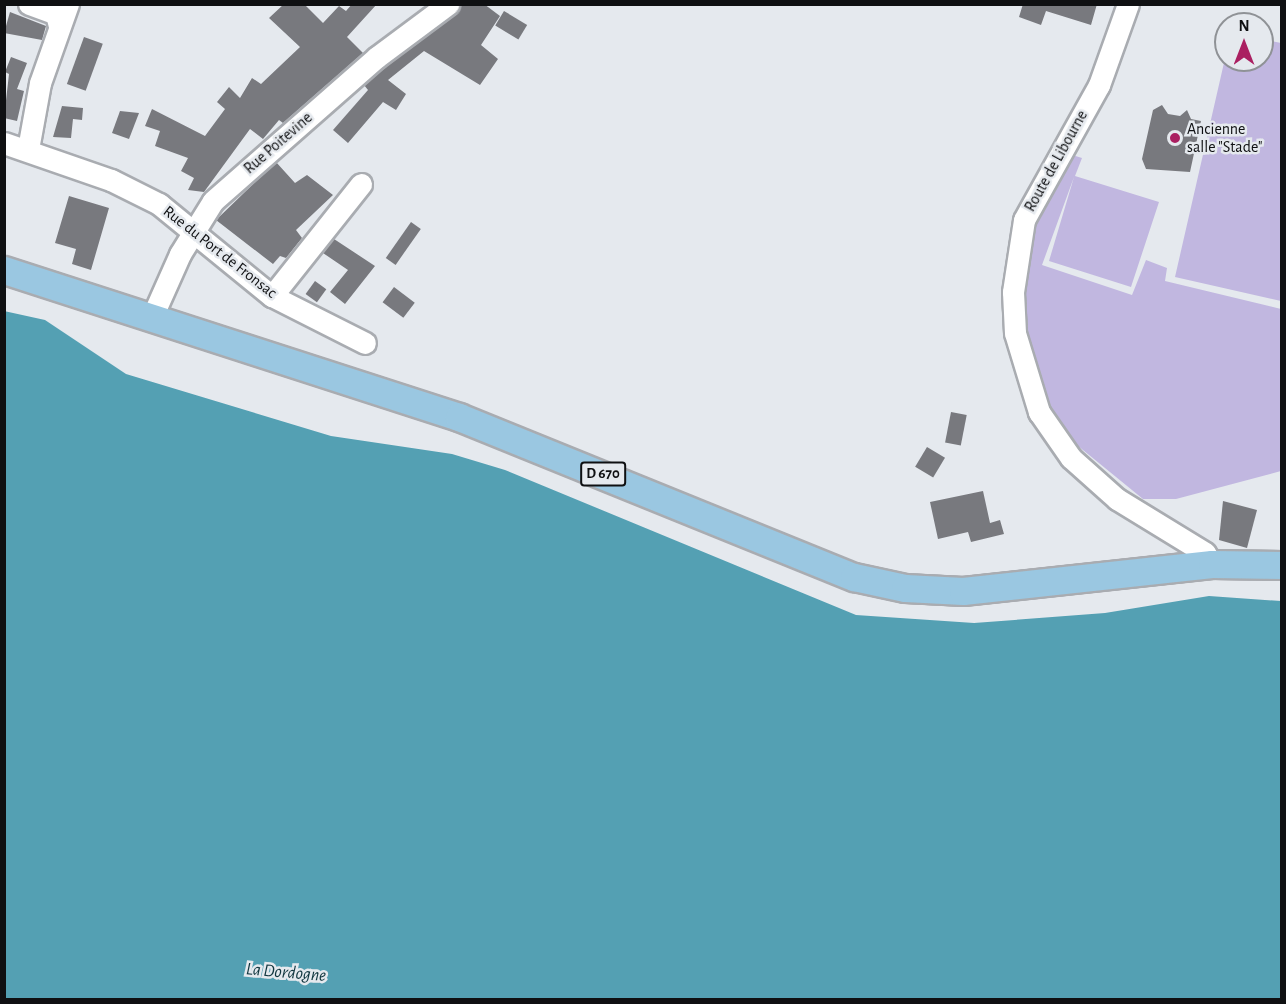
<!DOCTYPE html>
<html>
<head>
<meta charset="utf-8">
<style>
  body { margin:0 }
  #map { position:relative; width:1286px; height:1004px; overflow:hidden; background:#e5e9ee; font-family:"Alegreya Sans",sans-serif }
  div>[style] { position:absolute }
  .green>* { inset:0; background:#c1b7e0 }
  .water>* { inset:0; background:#54a0b3 }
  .building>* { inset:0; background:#78797e; transform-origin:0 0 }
  .roads { filter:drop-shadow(2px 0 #a9acb1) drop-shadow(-2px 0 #a9acb1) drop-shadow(0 2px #a9acb1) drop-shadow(0 -2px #a9acb1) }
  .minor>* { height:21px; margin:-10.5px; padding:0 10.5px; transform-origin:10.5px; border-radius:10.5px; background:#fff }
  .major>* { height:27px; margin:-13.5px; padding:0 13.5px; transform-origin:13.5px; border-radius:13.5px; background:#9ac7e1 }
  .dots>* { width:16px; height:16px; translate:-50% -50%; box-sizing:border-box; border:3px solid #e5e9ee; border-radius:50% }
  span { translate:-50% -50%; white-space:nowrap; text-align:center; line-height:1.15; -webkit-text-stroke:5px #e5e9ee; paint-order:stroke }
  .shield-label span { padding:2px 4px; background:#e5e9ee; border:2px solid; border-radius:4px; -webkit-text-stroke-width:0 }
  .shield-label { font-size:15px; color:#0f1012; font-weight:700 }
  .poi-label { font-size:16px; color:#0f1012 }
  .left { translate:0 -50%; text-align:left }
  .street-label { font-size:16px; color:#0f1012 }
  .water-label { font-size:18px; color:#10353e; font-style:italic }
  .frame { position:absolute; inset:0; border:6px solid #0f1012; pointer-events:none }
  .north { position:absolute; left:1214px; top:12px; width:60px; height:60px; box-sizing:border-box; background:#e5e9ee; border:2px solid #8f9296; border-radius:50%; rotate:0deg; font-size:16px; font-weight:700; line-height:24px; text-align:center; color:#0f1012 }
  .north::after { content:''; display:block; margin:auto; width:21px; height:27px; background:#aa1f61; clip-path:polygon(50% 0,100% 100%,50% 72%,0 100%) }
</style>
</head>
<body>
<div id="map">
  <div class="green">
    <i style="clip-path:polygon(1262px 39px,1281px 43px,1281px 301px,1175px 277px,1226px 54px,1226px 60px,1262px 60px)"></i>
    <i style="clip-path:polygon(1069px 154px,1082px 158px,1075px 176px,1159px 202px,1131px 287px,1049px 261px,1074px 177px,1042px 265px,1132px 295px,1146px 260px,1167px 268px,1165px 281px,1281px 309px,1281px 471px,1176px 499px,1143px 499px,1067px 437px,1044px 400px,1023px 345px,1023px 260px,1038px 211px)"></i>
  </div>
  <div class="water">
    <i style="clip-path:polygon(4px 311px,45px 320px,126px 374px,331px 436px,452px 454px,505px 470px,856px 615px,974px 623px,1105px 613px,1209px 596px,1281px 601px,1281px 999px,5px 999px)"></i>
  </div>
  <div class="building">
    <i style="clip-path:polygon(284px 4px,304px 4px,323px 23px,339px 6px,346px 11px,352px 4px,377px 4px,347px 37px,363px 53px,283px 123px,279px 120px,263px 139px,250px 129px,204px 192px,188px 190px,194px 178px,181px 171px,188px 158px,155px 146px,160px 131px,145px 126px,152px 109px,205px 136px,225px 109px,217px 102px,229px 87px,240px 98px,252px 78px,261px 84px,300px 47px,269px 18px)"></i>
    <i style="clip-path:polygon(463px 4px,484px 4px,500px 16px,481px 45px,498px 59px,480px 85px,424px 51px,388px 80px,406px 94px,396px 110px,383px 102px,348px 143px,333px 130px,368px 90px,364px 85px)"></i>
    <i style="clip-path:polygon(1023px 4px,1097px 4px,1091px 25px,1046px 11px,1041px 25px,1019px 17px)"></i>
    <i style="left:504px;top:11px;width:27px;height:17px;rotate:31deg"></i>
    <i style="clip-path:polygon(10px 12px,46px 26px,42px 40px,4px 33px)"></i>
    <i style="left:84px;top:37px;width:20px;height:50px;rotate:20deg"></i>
    <i style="clip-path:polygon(11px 57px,27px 63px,17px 89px,24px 91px,17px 121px,4px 118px,9px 74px,5px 72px)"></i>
    <i style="clip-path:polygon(1162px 105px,1168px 114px,1180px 116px,1187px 110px,1191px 119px,1201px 121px,1190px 172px,1146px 169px,1142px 159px,1153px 110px)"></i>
    <i style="clip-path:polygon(62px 106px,83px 108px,82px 120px,73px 119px,71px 138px,53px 137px)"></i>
    <i style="clip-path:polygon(120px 111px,139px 113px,129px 139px,112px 133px)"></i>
    <i style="clip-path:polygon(276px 162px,295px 183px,307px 175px,333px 195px,296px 230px,302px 238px,286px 258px,280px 256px,273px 264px,216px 220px)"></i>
    <i style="clip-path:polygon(69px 196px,109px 208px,91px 270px,72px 264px,76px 249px,55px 243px)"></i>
    <i style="left:411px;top:222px;width:12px;height:44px;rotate:35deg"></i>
    <i style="clip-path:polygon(334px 239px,375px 266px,345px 304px,330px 292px,348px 270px,323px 253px)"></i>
    <i style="left:315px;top:281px;width:14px;height:16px;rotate:36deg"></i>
    <i style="left:394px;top:287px;width:26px;height:19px;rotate:37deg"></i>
    <i style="left:951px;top:412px;width:16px;height:31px;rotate:11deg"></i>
    <i style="left:927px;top:447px;width:21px;height:23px;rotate:31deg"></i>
    <i style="clip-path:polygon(983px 491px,990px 523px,1000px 520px,1004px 534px,971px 542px,968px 532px,938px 539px,930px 502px)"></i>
    <i style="clip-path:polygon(1223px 501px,1257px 510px,1247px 548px,1219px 540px)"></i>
  </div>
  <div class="roads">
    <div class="minor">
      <i style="left:29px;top:4px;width:29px;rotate:20deg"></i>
      <i style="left:56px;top:14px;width:12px;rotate:76deg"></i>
      <i style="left:1128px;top:4px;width:86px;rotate:109.7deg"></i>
      <i style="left:1099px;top:85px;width:154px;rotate:119.1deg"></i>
      <i style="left:1024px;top:220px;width:73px;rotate:98.7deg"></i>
      <i style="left:1013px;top:292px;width:41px;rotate:87.2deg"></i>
      <i style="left:1015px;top:333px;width:83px;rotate:73.1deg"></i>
      <i style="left:1039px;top:412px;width:56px;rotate:55.2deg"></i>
      <i style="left:1071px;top:458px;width:62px;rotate:41.7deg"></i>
      <i style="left:1117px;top:499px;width:103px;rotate:31.5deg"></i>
      <i style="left:1205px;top:553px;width:13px;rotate:58deg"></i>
      <i style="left:4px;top:143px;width:113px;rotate:19.1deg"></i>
      <i style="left:111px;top:180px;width:54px;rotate:26.6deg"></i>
      <i style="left:159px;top:204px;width:146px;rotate:39.2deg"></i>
      <i style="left:272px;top:296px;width:104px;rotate:26.8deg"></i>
      <i style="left:28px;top:149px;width:67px;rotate:-79.7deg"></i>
      <i style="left:40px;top:83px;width:84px;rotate:-70.5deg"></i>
      <i style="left:272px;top:296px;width:143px;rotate:-51.5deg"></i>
      <i style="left:152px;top:317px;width:69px;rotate:-66deg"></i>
      <i style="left:180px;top:254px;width:62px;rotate:-58.1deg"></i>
      <i style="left:213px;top:201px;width:218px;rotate:-41.3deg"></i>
      <i style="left:377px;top:57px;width:89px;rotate:-36.7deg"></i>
    </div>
    <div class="major">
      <i style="left:4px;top:270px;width:478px;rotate:17.9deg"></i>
      <i style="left:459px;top:417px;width:426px;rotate:22.1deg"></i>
      <i style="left:854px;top:577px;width:52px;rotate:12.2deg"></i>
      <i style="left:905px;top:588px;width:58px;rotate:3deg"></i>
      <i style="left:963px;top:591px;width:250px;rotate:-6.2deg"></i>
      <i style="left:1212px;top:564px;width:70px;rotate:0.8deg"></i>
    </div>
  </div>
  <div class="dots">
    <i style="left:1175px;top:138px;background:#aa1f61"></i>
  </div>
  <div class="shield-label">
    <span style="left:603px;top:474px">D 670</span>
  </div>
  <div class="poi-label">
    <span class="left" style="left:1187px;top:138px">Ancienne<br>salle "Stade"</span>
  </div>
  <div class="street-label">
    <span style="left:278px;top:143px;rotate:-41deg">Rue Poitevine</span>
    <span style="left:1056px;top:161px;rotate:-61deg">Route de Libourne</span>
    <span style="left:220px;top:252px;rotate:38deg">Rue du Port de Fronsac</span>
  </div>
  <div class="water-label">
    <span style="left:286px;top:973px;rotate:5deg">La Dordogne</span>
  </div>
  <div class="frame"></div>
  <div class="north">N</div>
</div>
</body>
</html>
